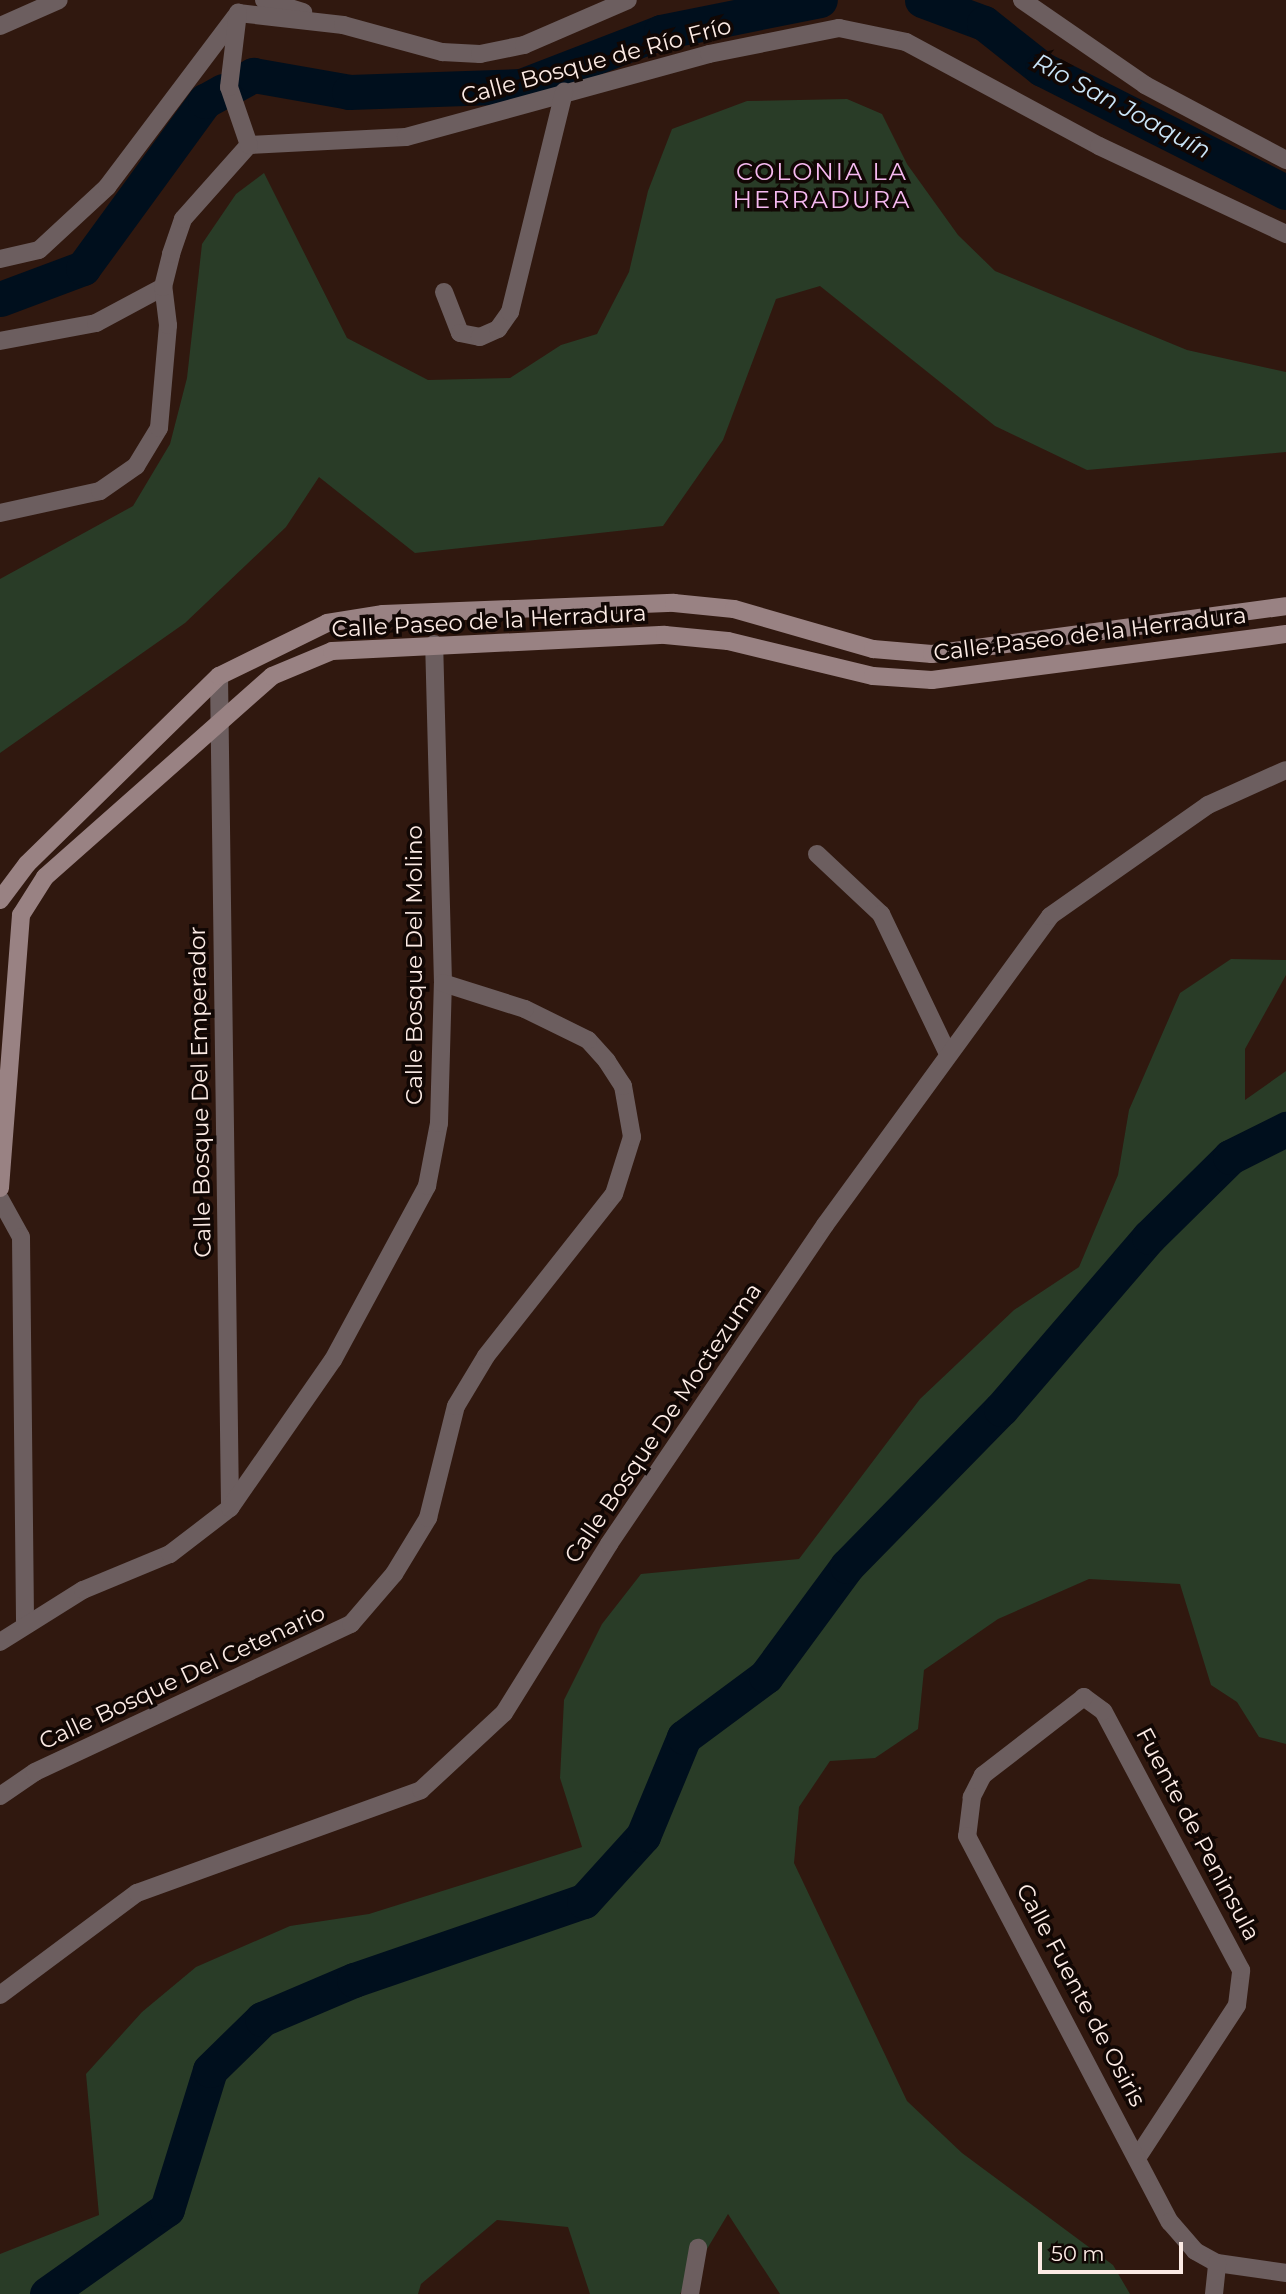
<!DOCTYPE html>
<html>
<head>
<meta charset="utf-8">
<style>
  body { margin:0 }
  #map { position:relative; width:1286px; height:2294px; overflow:hidden; background:#30180f; font-family:Montserrat,sans-serif }
  div>[style] { position:absolute }
  .green>* { inset:0; background:#293c27 }
  .river>* { height:35px; margin:-17.5px; padding:0 17.5px; transform-origin:17.5px; border-radius:17.5px; background:#000f1d }
  .street>* { height:18px; margin:-9px; padding:0 9px; transform-origin:9px; border-radius:9px; background:#6c5e5f }
  .secondary>* { height:18px; margin:-9px; padding:0 9px; transform-origin:9px; border-radius:9px; background:#998283 }
  span { translate:-50% -50%; white-space:nowrap; text-align:center; line-height:1.15; -webkit-text-stroke:7px #110704; paint-order:stroke }
  .street-label { font-size:23px; color:#fcebe5 }
  .water-label { font-size:24px; color:#cae5f8; font-style:italic }
  .neighbourhood-label { font-size:24px; color:#f6b9f0; letter-spacing:2px }
  .scale { position:absolute; left:1038px; top:2242px; width:145px; height:32px; box-sizing:border-box; border:4px solid #fcebe5; border-top:0; padding-left:9px; font-size:21px; line-height:24px; white-space:nowrap; color:#fcebe5; -webkit-text-stroke:5px #110704; paint-order:stroke }
</style>
</head>
<body>
<div id="map">
  <div class="green">
    <i style="clip-path:polygon(847px 99px,882px 114px,907px 164px,958px 235px,995px 271px,1187px 350px,1286px 372px,1286px 452px,1087px 470px,995px 426px,820px 286px,776px 299px,723px 440px,663px 526px,415px 553px,319px 477px,286px 527px,185px 623px,0 753px,0 579px,133px 506px,170px 444px,187px 378px,202px 244px,236px 194px,264px 173px,347px 338px,428px 380px,510px 378px,561px 345px,597px 334px,629px 272px,648px 191px,672px 129px,747px 101px)"></i>
    <i style="clip-path:polygon(1231px 959px,1286px 960px,1286px 975px,1245px 1049px,1245px 1100px,1286px 1071px,1286px 1744px,1259px 1737px,1237px 1702px,1211px 1685px,1180px 1584px,1089px 1579px,998px 1619px,924px 1670px,918px 1729px,875px 1758px,830px 1761px,799px 1807px,794px 1863px,907px 2101px,962px 2153px,1113px 2265px,1130px 2294px,780px 2294px,728px 2214px,680px 2294px,590px 2294px,568px 2227px,497px 2220px,421px 2284px,418px 2294px,0 2294px,0 2254px,99px 2215px,86px 2074px,142px 2012px,196px 1967px,290px 1926px,369px 1914px,582px 1847px,560px 1778px,564px 1700px,602px 1624px,641px 1574px,799px 1559px,920px 1399px,1014px 1310px,1079px 1267px,1118px 1175px,1129px 1110px,1180px 993px)"></i>
  </div>
  <div class="river">
    <i style="left:922px;top:0;width:66px;rotate:20.4deg"></i>
    <i style="left:984px;top:23px;width:74px;rotate:38.4deg"></i>
    <i style="left:1042px;top:69px;width:273px;rotate:26.8deg"></i>
    <i style="left:235px;top:85px;width:21px;rotate:-29deg"></i>
    <i style="left:253px;top:75px;width:97px;rotate:10deg"></i>
    <i style="left:349px;top:92px;width:172px;rotate:-2deg"></i>
    <i style="left:521px;top:86px;width:150px;rotate:-21.1deg"></i>
    <i style="left:661px;top:32px;width:162px;rotate:-11.4deg"></i>
    <i style="left:0;top:299px;width:89px;rotate:-20.5deg"></i>
    <i style="left:83px;top:268px;width:207px;rotate:-53.9deg"></i>
    <i style="left:205px;top:101px;width:21px;rotate:-29deg"></i>
    <i style="left:47px;top:2294px;width:147px;rotate:-35.3deg"></i>
    <i style="left:167px;top:2209px;width:145px;rotate:-72.8deg"></i>
    <i style="left:210px;top:2070px;width:73px;rotate:-44.4deg"></i>
    <i style="left:262px;top:2019px;width:100px;rotate:-23deg"></i>
    <i style="left:354px;top:1980px;width:243px;rotate:-19deg"></i>
    <i style="left:584px;top:1901px;width:88px;rotate:-47.8deg"></i>
    <i style="left:643px;top:1836px;width:107px;rotate:-67.5deg"></i>
    <i style="left:684px;top:1737px;width:102px;rotate:-36.6deg"></i>
    <i style="left:766px;top:1676px;width:137px;rotate:-53.6deg"></i>
    <i style="left:847px;top:1566px;width:220px;rotate:-45.6deg"></i>
    <i style="left:1001px;top:1409px;width:227px;rotate:-49.3deg"></i>
    <i style="left:1149px;top:1237px;width:114px;rotate:-44.6deg"></i>
    <i style="left:1230px;top:1157px;width:63px;rotate:-26.6deg"></i>
  </div>
  <div class="street">
    <i style="left:264px;top:0;width:41px;rotate:17.1deg"></i>
    <i style="left:1022px;top:0;width:150px;rotate:34.6deg"></i>
    <i style="left:1145px;top:85px;width:160px;rotate:28deg"></i>
    <i style="left:238px;top:13px;width:106px;rotate:6.5deg"></i>
    <i style="left:343px;top:25px;width:103px;rotate:15.3deg"></i>
    <i style="left:442px;top:52px;width:38px;rotate:3deg"></i>
    <i style="left:480px;top:54px;width:45px;rotate:-11.6deg"></i>
    <i style="left:524px;top:45px;width:113px;rotate:-23.4deg"></i>
    <i style="left:0;top:26px;width:64px;rotate:-23.8deg"></i>
    <i style="left:249px;top:145px;width:157px;rotate:-2.9deg"></i>
    <i style="left:406px;top:137px;width:314px;rotate:-15.3deg"></i>
    <i style="left:709px;top:54px;width:133px;rotate:-11.3deg"></i>
    <i style="left:839px;top:28px;width:68px;rotate:11.8deg"></i>
    <i style="left:906px;top:42px;width:219px;rotate:28.3deg"></i>
    <i style="left:1099px;top:146px;width:207px;rotate:25.2deg"></i>
    <i style="left:0;top:259px;width:40px;rotate:-13deg"></i>
    <i style="left:39px;top:250px;width:93px;rotate:-42.8deg"></i>
    <i style="left:107px;top:187px;width:214px;rotate:-53deg"></i>
    <i style="left:444px;top:292px;width:44px;rotate:68.7deg"></i>
    <i style="left:460px;top:333px;width:20px;rotate:11deg"></i>
    <i style="left:480px;top:337px;width:20px;rotate:-24deg"></i>
    <i style="left:498px;top:329px;width:21px;rotate:-55deg"></i>
    <i style="left:510px;top:312px;width:227px;rotate:-76.2deg"></i>
    <i style="left:0;top:341px;width:98px;rotate:-10.6deg"></i>
    <i style="left:96px;top:323px;width:76px;rotate:-28.2deg"></i>
    <i style="left:0;top:513px;width:102px;rotate:-12.4deg"></i>
    <i style="left:100px;top:491px;width:44px;rotate:-34.8deg"></i>
    <i style="left:136px;top:466px;width:44px;rotate:-58.8deg"></i>
    <i style="left:159px;top:428px;width:103px;rotate:-85deg"></i>
    <i style="left:168px;top:325px;width:38px;rotate:-97deg"></i>
    <i style="left:163px;top:287px;width:34px;rotate:-76deg"></i>
    <i style="left:171px;top:254px;width:37px;rotate:-71deg"></i>
    <i style="left:183px;top:219px;width:99px;rotate:-48.3deg"></i>
    <i style="left:249px;top:145px;width:61px;rotate:-109deg"></i>
    <i style="left:229px;top:87px;width:75px;rotate:-83.1deg"></i>
    <i style="left:219px;top:676px;width:832px;rotate:89.24deg"></i>
    <i style="left:817px;top:854px;width:88px;rotate:43.2deg"></i>
    <i style="left:881px;top:914px;width:155px;rotate:64.4deg"></i>
    <i style="left:0;top:1199px;width:43px;rotate:61.1deg"></i>
    <i style="left:21px;top:1237px;width:388px;rotate:89.4deg"></i>
    <i style="left:0;top:1642px;width:98px;rotate:-32.1deg"></i>
    <i style="left:83px;top:1590px;width:94px;rotate:-22.5deg"></i>
    <i style="left:170px;top:1554px;width:76px;rotate:-37.5deg"></i>
    <i style="left:230px;top:1508px;width:180px;rotate:-55.2deg"></i>
    <i style="left:333px;top:1360px;width:198px;rotate:-61.6deg"></i>
    <i style="left:427px;top:1186px;width:64px;rotate:-79.2deg"></i>
    <i style="left:439px;top:1123px;width:140px;rotate:-88.4deg"></i>
    <i style="left:443px;top:983px;width:339px;rotate:-91.5deg"></i>
    <i style="left:0;top:1796px;width:42px;rotate:-34.4deg"></i>
    <i style="left:35px;top:1772px;width:349px;rotate:-25.1deg"></i>
    <i style="left:351px;top:1624px;width:66px;rotate:-49.3deg"></i>
    <i style="left:394px;top:1574px;width:66px;rotate:-58.7deg"></i>
    <i style="left:428px;top:1518px;width:115px;rotate:-76deg"></i>
    <i style="left:456px;top:1406px;width:58px;rotate:-59deg"></i>
    <i style="left:486px;top:1356px;width:206px;rotate:-51.7deg"></i>
    <i style="left:614px;top:1194px;width:60px;rotate:-72.5deg"></i>
    <i style="left:632px;top:1137px;width:52px;rotate:-100deg"></i>
    <i style="left:623px;top:1086px;width:30px;rotate:-123deg"></i>
    <i style="left:607px;top:1061px;width:28px;rotate:-132deg"></i>
    <i style="left:588px;top:1040px;width:70px;rotate:-153.8deg"></i>
    <i style="left:525px;top:1009px;width:86px;rotate:-162.4deg"></i>
    <i style="left:0;top:1995px;width:171px;rotate:-36.7deg"></i>
    <i style="left:137px;top:1893px;width:302px;rotate:-19.9deg"></i>
    <i style="left:421px;top:1790px;width:113px;rotate:-42.9deg"></i>
    <i style="left:504px;top:1713px;width:199px;rotate:-58.1deg"></i>
    <i style="left:609px;top:1544px;width:385px;rotate:-55.9deg"></i>
    <i style="left:825px;top:1225px;width:382px;rotate:-53.9deg"></i>
    <i style="left:1050px;top:916px;width:193px;rotate:-35.1deg"></i>
    <i style="left:1208px;top:805px;width:85px;rotate:-24.2deg"></i>
    <i style="left:1139px;top:2155px;width:179px;rotate:-56.8deg"></i>
    <i style="left:1237px;top:2005px;width:35px;rotate:-83deg"></i>
    <i style="left:1241px;top:1970px;width:293px;rotate:-118deg"></i>
    <i style="left:1103px;top:1711px;width:24px;rotate:-144deg"></i>
    <i style="left:1084px;top:1697px;width:128px;rotate:142.3deg"></i>
    <i style="left:983px;top:1775px;width:25px;rotate:117deg"></i>
    <i style="left:972px;top:1797px;width:39px;rotate:97deg"></i>
    <i style="left:967px;top:1836px;width:436px;rotate:62.3deg"></i>
    <i style="left:1170px;top:2222px;width:38px;rotate:49deg"></i>
    <i style="left:1195px;top:2251px;width:25px;rotate:29deg"></i>
    <i style="left:1217px;top:2263px;width:70px;rotate:8.2deg"></i>
    <i style="left:690px;top:2294px;width:47px;rotate:-80.1deg"></i>
    <i style="left:1214px;top:2294px;width:31px;rotate:-84deg"></i>
  </div>
  <div class="secondary">
    <i style="left:0;top:900px;width:45px;rotate:-53.1deg"></i>
    <i style="left:27px;top:864px;width:269px;rotate:-44.4deg"></i>
    <i style="left:219px;top:676px;width:120px;rotate:-26.1deg"></i>
    <i style="left:327px;top:623px;width:57px;rotate:-9.1deg"></i>
    <i style="left:383px;top:614px;width:291px;rotate:-2.2deg"></i>
    <i style="left:674px;top:603px;width:60px;rotate:5.7deg"></i>
    <i style="left:734px;top:609px;width:145px;rotate:16.1deg"></i>
    <i style="left:873px;top:649px;width:59px;rotate:4.8deg"></i>
    <i style="left:932px;top:654px;width:357px;rotate:-7.7deg"></i>
    <i style="left:0;top:1188px;width:274px;rotate:-85.6deg"></i>
    <i style="left:21px;top:915px;width:45px;rotate:-57.7deg"></i>
    <i style="left:45px;top:877px;width:303px;rotate:-41.5deg"></i>
    <i style="left:272px;top:676px;width:65px;rotate:-22.6deg"></i>
    <i style="left:332px;top:651px;width:333px;rotate:-2.8deg"></i>
    <i style="left:665px;top:635px;width:63px;rotate:5.4deg"></i>
    <i style="left:728px;top:641px;width:149px;rotate:13.6deg"></i>
    <i style="left:873px;top:676px;width:59px;rotate:3.9deg"></i>
    <i style="left:932px;top:680px;width:357px;rotate:-7.4deg"></i>
  </div>
  <div class="street-label">
    <span style="left:596px;top:61px;rotate:-15deg">Calle Bosque de Río Frío</span>
    <span style="left:489px;top:621px;rotate:-3deg">Calle Paseo de la Herradura</span>
    <span style="left:1090px;top:634px;rotate:-7deg">Calle Paseo de la Herradura</span>
    <span style="left:414px;top:965px;rotate:-90deg">Calle Bosque Del Molino</span>
    <span style="left:200px;top:1092px;rotate:-91deg">Calle Bosque Del Emperador</span>
    <span style="left:663px;top:1423px;rotate:-56deg">Calle Bosque De Moctezuma</span>
    <span style="left:182px;top:1677px;rotate:-25deg">Calle Bosque Del Cetenario</span>
    <span style="left:1198px;top:1834px;rotate:62deg">Fuente de Peninsula</span>
    <span style="left:1081px;top:1995px;rotate:62deg">Calle Fuente de Osiris</span>
  </div>
  <div class="water-label">
    <span style="left:1122px;top:106px;rotate:28deg">Río San Joaquín</span>
  </div>
  <div class="neighbourhood-label">
    <span style="left:822px;top:186px">COLONIA LA<br>HERRADURA</span>
  </div>
  <div class="scale">50 m</div>
</div>
</body>
</html>
